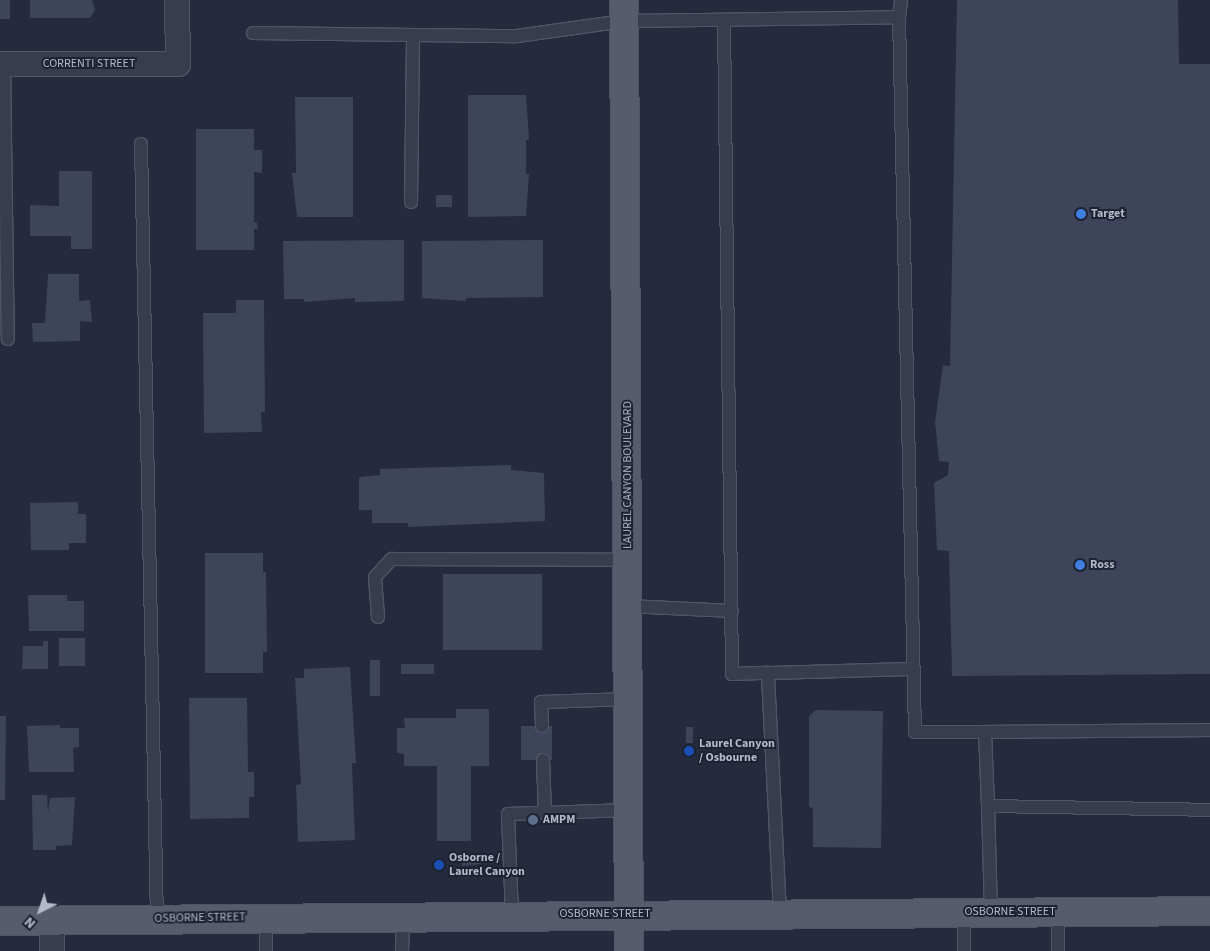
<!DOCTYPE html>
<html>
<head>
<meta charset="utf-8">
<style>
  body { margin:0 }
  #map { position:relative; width:1210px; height:951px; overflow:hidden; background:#252a3e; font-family:"Source Sans 3",sans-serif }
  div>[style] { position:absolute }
  .building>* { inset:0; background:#3e455b; transform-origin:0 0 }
  .roads { filter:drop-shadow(1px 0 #505566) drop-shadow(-1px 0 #505566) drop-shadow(0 1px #505566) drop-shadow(0 -1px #505566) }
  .lane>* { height:12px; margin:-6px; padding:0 6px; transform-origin:6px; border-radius:6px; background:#383d4e }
  .street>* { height:24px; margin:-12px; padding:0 12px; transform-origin:12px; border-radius:12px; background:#383d4e }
  .primary>* { height:28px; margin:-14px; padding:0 14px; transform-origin:14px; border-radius:14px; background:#565c6e }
  .dots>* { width:14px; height:14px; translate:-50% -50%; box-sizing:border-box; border:2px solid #1d2233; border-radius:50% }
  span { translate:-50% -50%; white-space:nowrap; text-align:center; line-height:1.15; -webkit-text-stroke:4px #1d2233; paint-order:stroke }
  .street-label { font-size:12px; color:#b4b8c9 }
  .poi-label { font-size:12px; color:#b4b8c9; font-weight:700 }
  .left { translate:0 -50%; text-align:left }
  .north { position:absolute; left:15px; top:886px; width:50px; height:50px; -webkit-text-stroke:4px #1d2233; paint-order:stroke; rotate:221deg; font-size:14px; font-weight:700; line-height:20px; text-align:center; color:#b4b8c9 }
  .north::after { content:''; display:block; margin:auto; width:18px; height:22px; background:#b4b8c9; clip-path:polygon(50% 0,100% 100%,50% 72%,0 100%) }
</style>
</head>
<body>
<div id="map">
  <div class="building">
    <i style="left:0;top:0;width:10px;height:19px"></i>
    <i style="clip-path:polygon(30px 0,92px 0,95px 10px,90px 18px,30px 18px)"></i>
    <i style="clip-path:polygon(957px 0,1178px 0,1179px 64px,1210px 64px,1210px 674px,952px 676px,949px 551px,937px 550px,934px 483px,948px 475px,949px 462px,939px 461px,935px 422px,943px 365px,950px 366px)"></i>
    <i style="clip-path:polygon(468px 95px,526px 95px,529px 140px,526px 140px,526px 174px,529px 174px,526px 216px,468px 217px)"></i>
    <i style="clip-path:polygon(295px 97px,353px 97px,353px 217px,297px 217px,292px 173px,296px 173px)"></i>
    <i style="clip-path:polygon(196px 129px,254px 129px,254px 150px,262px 150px,262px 173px,254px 172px,254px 222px,257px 223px,258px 229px,254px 229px,254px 250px,196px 250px)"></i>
    <i style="clip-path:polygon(59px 171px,92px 171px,92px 249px,71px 249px,71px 236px,30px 236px,30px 205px,59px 206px)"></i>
    <i style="left:436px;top:195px;width:16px;height:12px"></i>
    <i style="clip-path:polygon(404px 240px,404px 301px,355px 302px,355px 298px,304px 302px,304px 299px,284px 299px,283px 241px)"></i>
    <i style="clip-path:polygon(543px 240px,543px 297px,466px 298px,466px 301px,422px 298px,422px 241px)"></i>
    <i style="clip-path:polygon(48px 274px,79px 274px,79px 301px,90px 300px,92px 322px,80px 321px,80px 341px,33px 342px,32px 323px,45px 323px)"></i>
    <i style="clip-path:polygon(236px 300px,264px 300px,265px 412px,261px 412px,262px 432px,204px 433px,203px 313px,236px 313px)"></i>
    <i style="clip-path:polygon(511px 465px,511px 470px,544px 473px,545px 521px,408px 527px,408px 523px,372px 523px,372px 510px,359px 510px,359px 477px,380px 475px,380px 469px)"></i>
    <i style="clip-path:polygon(78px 502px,78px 514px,86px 514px,86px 543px,69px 543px,69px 550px,31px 550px,30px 503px)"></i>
    <i style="clip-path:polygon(205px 553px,263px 553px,263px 572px,266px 572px,267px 652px,263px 652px,263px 673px,205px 673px)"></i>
    <i style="left:443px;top:574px;width:99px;height:76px"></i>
    <i style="clip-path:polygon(28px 595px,67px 595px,67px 601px,84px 601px,84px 631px,29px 631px)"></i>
    <i style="left:59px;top:638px;width:26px;height:28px"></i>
    <i style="clip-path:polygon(43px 641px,48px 641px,48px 669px,22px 669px,23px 646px,43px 646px)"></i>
    <i style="left:370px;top:660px;width:10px;height:36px"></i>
    <i style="left:401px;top:664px;width:33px;height:10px"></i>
    <i style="clip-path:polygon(350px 667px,356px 763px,352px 763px,355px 840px,298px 842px,296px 785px,301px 784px,295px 678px,304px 678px,304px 669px)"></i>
    <i style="clip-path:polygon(189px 698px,247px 698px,248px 772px,254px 772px,254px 797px,249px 797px,249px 818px,190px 819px)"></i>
    <i style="clip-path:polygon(456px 709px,489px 709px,489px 766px,471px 766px,471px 841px,437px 841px,437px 766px,404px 766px,404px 754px,397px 753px,397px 728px,405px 728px,404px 718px,456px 718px)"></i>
    <i style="clip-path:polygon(816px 710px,883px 711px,881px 848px,813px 847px,813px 809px,809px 806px,809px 716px)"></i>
    <i style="clip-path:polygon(0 716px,6px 716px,5px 800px,0 800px)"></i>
    <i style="clip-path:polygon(60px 725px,60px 728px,79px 728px,79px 747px,73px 748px,74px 772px,29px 772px,27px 726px)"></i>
    <i style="left:521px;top:726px;width:31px;height:34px"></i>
    <i style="left:686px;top:727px;width:7px;height:16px"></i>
    <i style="clip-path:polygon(32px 795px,47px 795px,48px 812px,50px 798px,75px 797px,72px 845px,56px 846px,56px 850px,33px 850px)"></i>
    <i style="left:480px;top:855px;width:9px;height:19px;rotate:84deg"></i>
  </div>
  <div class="roads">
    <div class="lane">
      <i style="left:899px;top:17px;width:715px;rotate:88.72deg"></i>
      <i style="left:915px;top:732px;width:70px"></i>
      <i style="left:724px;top:20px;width:654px;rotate:89.3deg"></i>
      <i style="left:732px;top:674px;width:36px;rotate:-2deg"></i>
      <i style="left:253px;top:33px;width:264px;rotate:0.7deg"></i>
      <i style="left:517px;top:36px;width:108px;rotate:-8deg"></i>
      <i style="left:624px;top:21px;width:275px;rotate:-0.8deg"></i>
      <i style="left:899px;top:17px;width:17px;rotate:-83deg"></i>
      <i style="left:4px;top:64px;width:275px;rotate:89.2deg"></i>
      <i style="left:141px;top:144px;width:775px;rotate:88.82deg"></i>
      <i style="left:411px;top:202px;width:167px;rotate:-89.3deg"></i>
      <i style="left:628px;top:606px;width:104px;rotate:2.8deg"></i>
      <i style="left:378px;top:617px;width:40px;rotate:-94.3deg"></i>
      <i style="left:375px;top:577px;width:25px;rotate:-47deg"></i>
      <i style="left:392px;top:559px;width:236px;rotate:0.2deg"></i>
      <i style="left:542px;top:726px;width:24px;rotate:-92deg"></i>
      <i style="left:541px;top:702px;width:87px;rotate:-2deg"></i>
      <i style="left:988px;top:806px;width:74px;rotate:-92.3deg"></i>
      <i style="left:985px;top:732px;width:225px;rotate:-0.5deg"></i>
      <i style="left:545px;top:813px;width:83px;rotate:-2.1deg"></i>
      <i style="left:991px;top:912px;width:106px;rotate:-91.6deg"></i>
      <i style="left:988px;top:806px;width:222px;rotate:1deg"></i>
      <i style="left:780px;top:913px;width:240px;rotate:-92.9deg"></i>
      <i style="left:768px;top:673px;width:145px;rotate:-1.6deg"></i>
      <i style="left:512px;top:915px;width:101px;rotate:-92.3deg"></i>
      <i style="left:508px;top:814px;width:37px;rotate:-2deg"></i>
      <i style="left:545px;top:813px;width:53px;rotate:-92.2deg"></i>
      <i style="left:266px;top:918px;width:33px;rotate:90deg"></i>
      <i style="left:402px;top:951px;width:35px;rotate:-88deg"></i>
      <i style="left:964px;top:951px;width:39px;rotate:-90deg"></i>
      <i style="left:1058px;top:951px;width:40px;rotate:-90deg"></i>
    </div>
    <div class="street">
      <i style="left:0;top:64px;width:178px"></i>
      <i style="left:178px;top:64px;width:64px;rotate:-90.9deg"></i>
      <i style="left:52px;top:921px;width:30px;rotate:90deg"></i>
    </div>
    <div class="primary">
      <i style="left:624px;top:0;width:951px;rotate:89.7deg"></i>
      <i style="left:0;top:921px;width:1210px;rotate:-0.47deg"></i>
    </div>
  </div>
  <div class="dots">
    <i style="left:1081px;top:214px;background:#3f7fe0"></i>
    <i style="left:1080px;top:565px;background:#3f7fe0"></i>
    <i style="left:689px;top:751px;background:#1a4fb4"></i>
    <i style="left:533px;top:820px;background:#5c6f8a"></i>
    <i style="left:439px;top:865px;background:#1a4fb4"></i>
  </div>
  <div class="street-label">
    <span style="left:89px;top:64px">CORRENTI STREET</span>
    <span style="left:628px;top:475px;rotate:-90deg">LAUREL CANYON BOULEVARD</span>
    <span style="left:1010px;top:912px">OSBORNE STREET</span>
    <span style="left:605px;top:914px">OSBORNE STREET</span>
    <span style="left:200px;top:918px;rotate:-1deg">OSBORNE STREET</span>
  </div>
  <div class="poi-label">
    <span class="left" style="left:1091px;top:214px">Target</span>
    <span class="left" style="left:1090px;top:565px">Ross</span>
    <span class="left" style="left:699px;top:751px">Laurel Canyon<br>/ Osbourne</span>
    <span class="left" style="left:543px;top:820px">AMPM</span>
    <span class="left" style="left:449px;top:865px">Osborne /<br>Laurel Canyon</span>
  </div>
  <div class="north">N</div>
</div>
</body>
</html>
